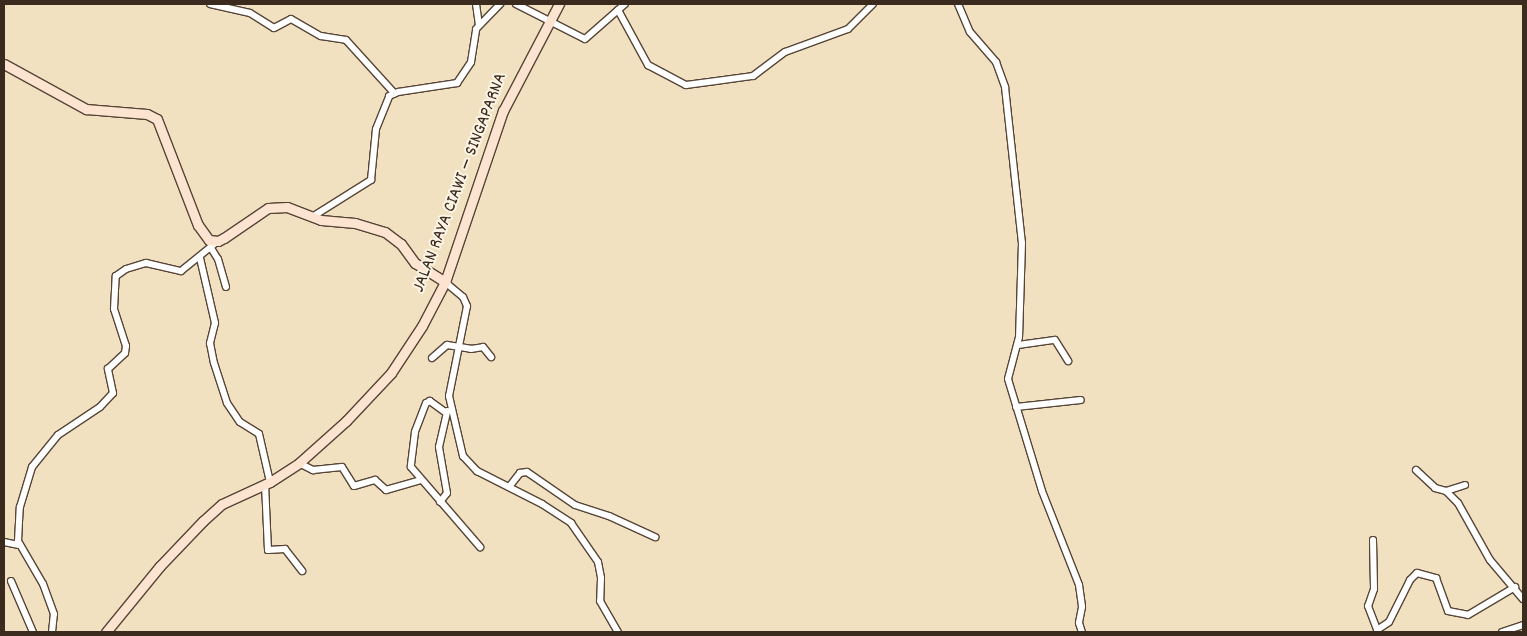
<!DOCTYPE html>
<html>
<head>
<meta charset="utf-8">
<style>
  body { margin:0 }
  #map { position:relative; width:1527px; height:636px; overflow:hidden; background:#f1e1c1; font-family:Dekko,sans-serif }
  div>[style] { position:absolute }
  .roads { filter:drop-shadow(1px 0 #564536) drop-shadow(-1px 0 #564536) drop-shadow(0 1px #564536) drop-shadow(0 -1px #564536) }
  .minor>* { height:6px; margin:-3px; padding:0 3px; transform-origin:3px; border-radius:3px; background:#fff }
  .secondary>* { height:9px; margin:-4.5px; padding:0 4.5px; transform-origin:4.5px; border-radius:4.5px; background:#fde4d1 }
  span { translate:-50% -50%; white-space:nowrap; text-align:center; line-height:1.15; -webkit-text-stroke:4px #fcf5e5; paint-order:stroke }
  .street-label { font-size:18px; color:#3b2a1e }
  .frame { position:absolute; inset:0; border:5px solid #3b2a1e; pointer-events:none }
</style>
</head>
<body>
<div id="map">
  <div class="roads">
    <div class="minor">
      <i style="left:210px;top:4px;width:41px;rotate:12.7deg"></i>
      <i style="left:250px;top:13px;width:28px;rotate:32deg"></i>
      <i style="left:274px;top:28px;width:19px;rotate:-28deg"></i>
      <i style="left:291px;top:19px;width:34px;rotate:30deg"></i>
      <i style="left:321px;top:36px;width:25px;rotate:9deg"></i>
      <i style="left:346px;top:40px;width:72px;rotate:47.8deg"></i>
      <i style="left:476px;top:4px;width:21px;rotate:82deg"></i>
      <i style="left:516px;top:4px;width:77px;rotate:26.9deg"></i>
      <i style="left:585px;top:39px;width:53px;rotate:-41.2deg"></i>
      <i style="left:958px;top:4px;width:30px;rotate:67deg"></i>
      <i style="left:970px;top:32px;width:40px;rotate:49deg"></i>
      <i style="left:996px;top:62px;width:27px;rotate:70deg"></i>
      <i style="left:1005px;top:87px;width:157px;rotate:83.8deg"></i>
      <i style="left:1022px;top:243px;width:94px;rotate:91.8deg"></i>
      <i style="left:1019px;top:337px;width:43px;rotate:104.7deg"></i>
      <i style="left:1008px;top:379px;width:117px;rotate:73.1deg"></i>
      <i style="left:1042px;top:491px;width:101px;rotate:68.5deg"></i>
      <i style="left:1079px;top:585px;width:22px;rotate:82deg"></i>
      <i style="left:1082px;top:607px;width:16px;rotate:101deg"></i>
      <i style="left:1079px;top:623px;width:9px;rotate:72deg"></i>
      <i style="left:618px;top:10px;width:63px;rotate:61.4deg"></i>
      <i style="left:648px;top:65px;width:43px;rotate:27.8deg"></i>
      <i style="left:686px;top:85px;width:68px;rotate:-7.7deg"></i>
      <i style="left:753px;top:76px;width:40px;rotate:-37deg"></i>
      <i style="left:785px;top:52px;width:67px;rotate:-20.1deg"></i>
      <i style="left:848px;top:29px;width:35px;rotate:-45deg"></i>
      <i style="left:312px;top:217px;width:70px;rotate:-32.1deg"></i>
      <i style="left:371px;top:180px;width:51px;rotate:-84.4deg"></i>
      <i style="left:376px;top:129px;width:35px;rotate:-68deg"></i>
      <i style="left:389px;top:96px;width:10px;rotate:-24deg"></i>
      <i style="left:398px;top:92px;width:60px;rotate:-8.7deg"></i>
      <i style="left:457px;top:83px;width:25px;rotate:-56deg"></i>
      <i style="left:471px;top:62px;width:33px;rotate:-81deg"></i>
      <i style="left:476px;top:29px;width:35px;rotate:-46deg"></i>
      <i style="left:211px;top:248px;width:13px;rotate:58deg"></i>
      <i style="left:218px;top:259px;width:29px;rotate:74deg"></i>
      <i style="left:200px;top:258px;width:67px;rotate:77deg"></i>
      <i style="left:215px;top:323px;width:21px;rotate:104deg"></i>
      <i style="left:210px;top:343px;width:20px;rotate:79deg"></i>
      <i style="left:214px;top:363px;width:42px;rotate:72deg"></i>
      <i style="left:227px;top:403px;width:23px;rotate:56deg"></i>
      <i style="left:240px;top:422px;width:22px;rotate:32deg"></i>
      <i style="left:259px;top:434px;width:49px;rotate:77.1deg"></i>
      <i style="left:445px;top:282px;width:23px;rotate:40deg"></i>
      <i style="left:463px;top:297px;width:10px;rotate:66deg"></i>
      <i style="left:467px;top:306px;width:92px;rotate:101.3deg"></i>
      <i style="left:449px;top:396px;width:62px;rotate:76.9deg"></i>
      <i style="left:463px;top:456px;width:21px;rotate:47deg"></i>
      <i style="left:477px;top:471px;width:73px;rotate:26.9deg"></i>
      <i style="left:542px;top:504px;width:35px;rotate:33deg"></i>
      <i style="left:571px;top:523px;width:47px;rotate:55.3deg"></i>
      <i style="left:598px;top:562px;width:16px;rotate:79deg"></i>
      <i style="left:601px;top:578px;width:23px;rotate:92deg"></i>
      <i style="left:600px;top:601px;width:36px;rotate:60deg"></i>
      <i style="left:1018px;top:345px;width:37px;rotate:-8deg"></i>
      <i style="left:1055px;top:340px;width:25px;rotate:58deg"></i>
      <i style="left:432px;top:358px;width:20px;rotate:-41deg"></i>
      <i style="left:447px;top:345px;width:24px;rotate:9deg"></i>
      <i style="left:471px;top:349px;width:12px;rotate:-9deg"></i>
      <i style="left:483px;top:347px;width:13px;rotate:51deg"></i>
      <i style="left:1016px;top:407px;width:65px;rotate:-6.1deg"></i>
      <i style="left:445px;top:412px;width:19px;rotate:-144deg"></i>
      <i style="left:430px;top:401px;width:4px;rotate:153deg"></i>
      <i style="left:426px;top:403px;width:31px;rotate:111deg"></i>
      <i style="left:415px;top:432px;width:35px;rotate:97deg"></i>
      <i style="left:411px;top:467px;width:106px;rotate:49.2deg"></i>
      <i style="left:299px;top:463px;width:16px;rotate:27deg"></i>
      <i style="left:313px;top:470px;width:29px;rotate:-6deg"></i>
      <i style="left:342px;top:467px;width:22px;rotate:58deg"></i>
      <i style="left:354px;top:486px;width:22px;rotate:-16deg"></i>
      <i style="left:375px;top:480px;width:15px;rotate:42deg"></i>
      <i style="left:386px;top:490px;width:35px;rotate:-16deg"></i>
      <i style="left:1416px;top:470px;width:26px;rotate:43deg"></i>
      <i style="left:1435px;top:488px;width:11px;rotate:15deg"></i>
      <i style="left:265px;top:484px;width:66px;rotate:87.4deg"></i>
      <i style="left:268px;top:550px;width:17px;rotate:-3deg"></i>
      <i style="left:285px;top:549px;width:28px;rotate:52deg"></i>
      <i style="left:1465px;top:485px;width:20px;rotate:162deg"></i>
      <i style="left:1446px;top:491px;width:17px;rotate:45deg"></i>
      <i style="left:1458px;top:503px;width:65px;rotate:60.7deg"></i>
      <i style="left:1490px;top:560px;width:51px;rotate:49.8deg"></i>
      <i style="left:509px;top:487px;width:18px;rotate:-52deg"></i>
      <i style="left:520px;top:473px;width:7px;rotate:-8deg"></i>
      <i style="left:527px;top:472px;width:58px;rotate:34.5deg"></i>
      <i style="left:575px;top:505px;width:36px;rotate:18deg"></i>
      <i style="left:609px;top:516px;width:51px;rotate:24.5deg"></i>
      <i style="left:440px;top:502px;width:11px;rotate:-52deg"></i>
      <i style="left:447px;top:493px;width:47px;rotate:-99.9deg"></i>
      <i style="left:439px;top:447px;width:37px;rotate:-77deg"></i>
      <i style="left:1373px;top:540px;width:49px;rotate:88.8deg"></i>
      <i style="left:1374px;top:589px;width:18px;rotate:109deg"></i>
      <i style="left:1368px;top:606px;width:26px;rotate:69deg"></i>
      <i style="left:1377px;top:630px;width:14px;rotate:-34deg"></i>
      <i style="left:1389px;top:622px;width:47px;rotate:-63.4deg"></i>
      <i style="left:1410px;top:580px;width:10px;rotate:-45deg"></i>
      <i style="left:1417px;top:573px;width:20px;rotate:15deg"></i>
      <i style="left:1436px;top:578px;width:35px;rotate:70deg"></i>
      <i style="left:1448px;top:611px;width:20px;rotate:11deg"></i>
      <i style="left:1468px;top:615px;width:55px;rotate:-30.8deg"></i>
      <i style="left:4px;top:542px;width:14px;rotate:12deg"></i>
      <i style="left:11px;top:581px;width:56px;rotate:66.7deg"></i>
      <i style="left:52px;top:632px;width:18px;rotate:-84deg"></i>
      <i style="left:54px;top:614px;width:32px;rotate:-110deg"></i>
      <i style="left:43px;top:584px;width:50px;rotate:-120.2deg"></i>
      <i style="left:18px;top:541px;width:34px;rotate:-87deg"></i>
      <i style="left:20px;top:507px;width:42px;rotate:-73.3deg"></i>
      <i style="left:32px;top:467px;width:41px;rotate:-50.9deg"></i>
      <i style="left:58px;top:435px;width:50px;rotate:-33.7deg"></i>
      <i style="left:100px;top:407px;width:19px;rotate:-47deg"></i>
      <i style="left:113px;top:393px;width:25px;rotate:-102deg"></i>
      <i style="left:108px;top:369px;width:23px;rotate:-43deg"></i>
      <i style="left:125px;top:353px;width:7px;rotate:-82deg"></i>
      <i style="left:126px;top:346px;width:39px;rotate:-108deg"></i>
      <i style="left:114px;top:309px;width:33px;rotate:-87deg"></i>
      <i style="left:116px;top:276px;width:12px;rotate:-35deg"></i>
      <i style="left:126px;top:269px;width:21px;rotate:-17deg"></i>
      <i style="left:146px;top:263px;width:36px;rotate:13deg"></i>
      <i style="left:181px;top:271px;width:48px;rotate:-39deg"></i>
      <i style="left:1502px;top:632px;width:22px;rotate:-18deg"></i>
    </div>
    <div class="secondary">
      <i style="left:4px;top:64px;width:94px;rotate:28.8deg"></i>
      <i style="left:86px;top:109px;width:61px;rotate:4.7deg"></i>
      <i style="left:147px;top:114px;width:11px;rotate:27deg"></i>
      <i style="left:157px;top:119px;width:114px;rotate:68.9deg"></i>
      <i style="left:198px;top:225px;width:19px;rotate:54deg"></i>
      <i style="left:209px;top:240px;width:9px;rotate:6deg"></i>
      <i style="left:218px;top:241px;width:7px;rotate:-27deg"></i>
      <i style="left:224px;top:238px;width:53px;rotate:-34.3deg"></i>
      <i style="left:268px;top:208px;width:19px;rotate:-3deg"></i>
      <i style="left:287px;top:207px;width:36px;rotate:21deg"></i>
      <i style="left:321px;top:220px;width:34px;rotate:5deg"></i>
      <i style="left:355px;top:223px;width:31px;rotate:17deg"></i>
      <i style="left:385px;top:232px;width:20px;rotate:37deg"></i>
      <i style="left:401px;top:244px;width:24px;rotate:54deg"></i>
      <i style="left:415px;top:263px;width:36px;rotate:32deg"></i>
      <i style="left:106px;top:632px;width:85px;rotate:-50.7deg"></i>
      <i style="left:160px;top:566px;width:62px;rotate:-46.3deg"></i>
      <i style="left:203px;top:521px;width:25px;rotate:-42deg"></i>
      <i style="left:222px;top:504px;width:53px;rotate:-24.6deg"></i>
      <i style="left:270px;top:482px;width:35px;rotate:-33deg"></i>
      <i style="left:299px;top:463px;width:63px;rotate:-41.8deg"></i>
      <i style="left:346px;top:421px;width:66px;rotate:-46.8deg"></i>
      <i style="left:391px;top:373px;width:56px;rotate:-56.6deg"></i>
      <i style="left:422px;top:326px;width:50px;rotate:-62.4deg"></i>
      <i style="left:445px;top:282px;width:181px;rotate:-71.3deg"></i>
      <i style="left:503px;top:111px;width:121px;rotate:-62.4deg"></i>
    </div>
  </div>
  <div class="street-label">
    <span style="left:461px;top:183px;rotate:-69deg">JALAN RAYA CIAWI — SINGAPARNA</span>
  </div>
  <div class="frame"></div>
</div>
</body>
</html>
